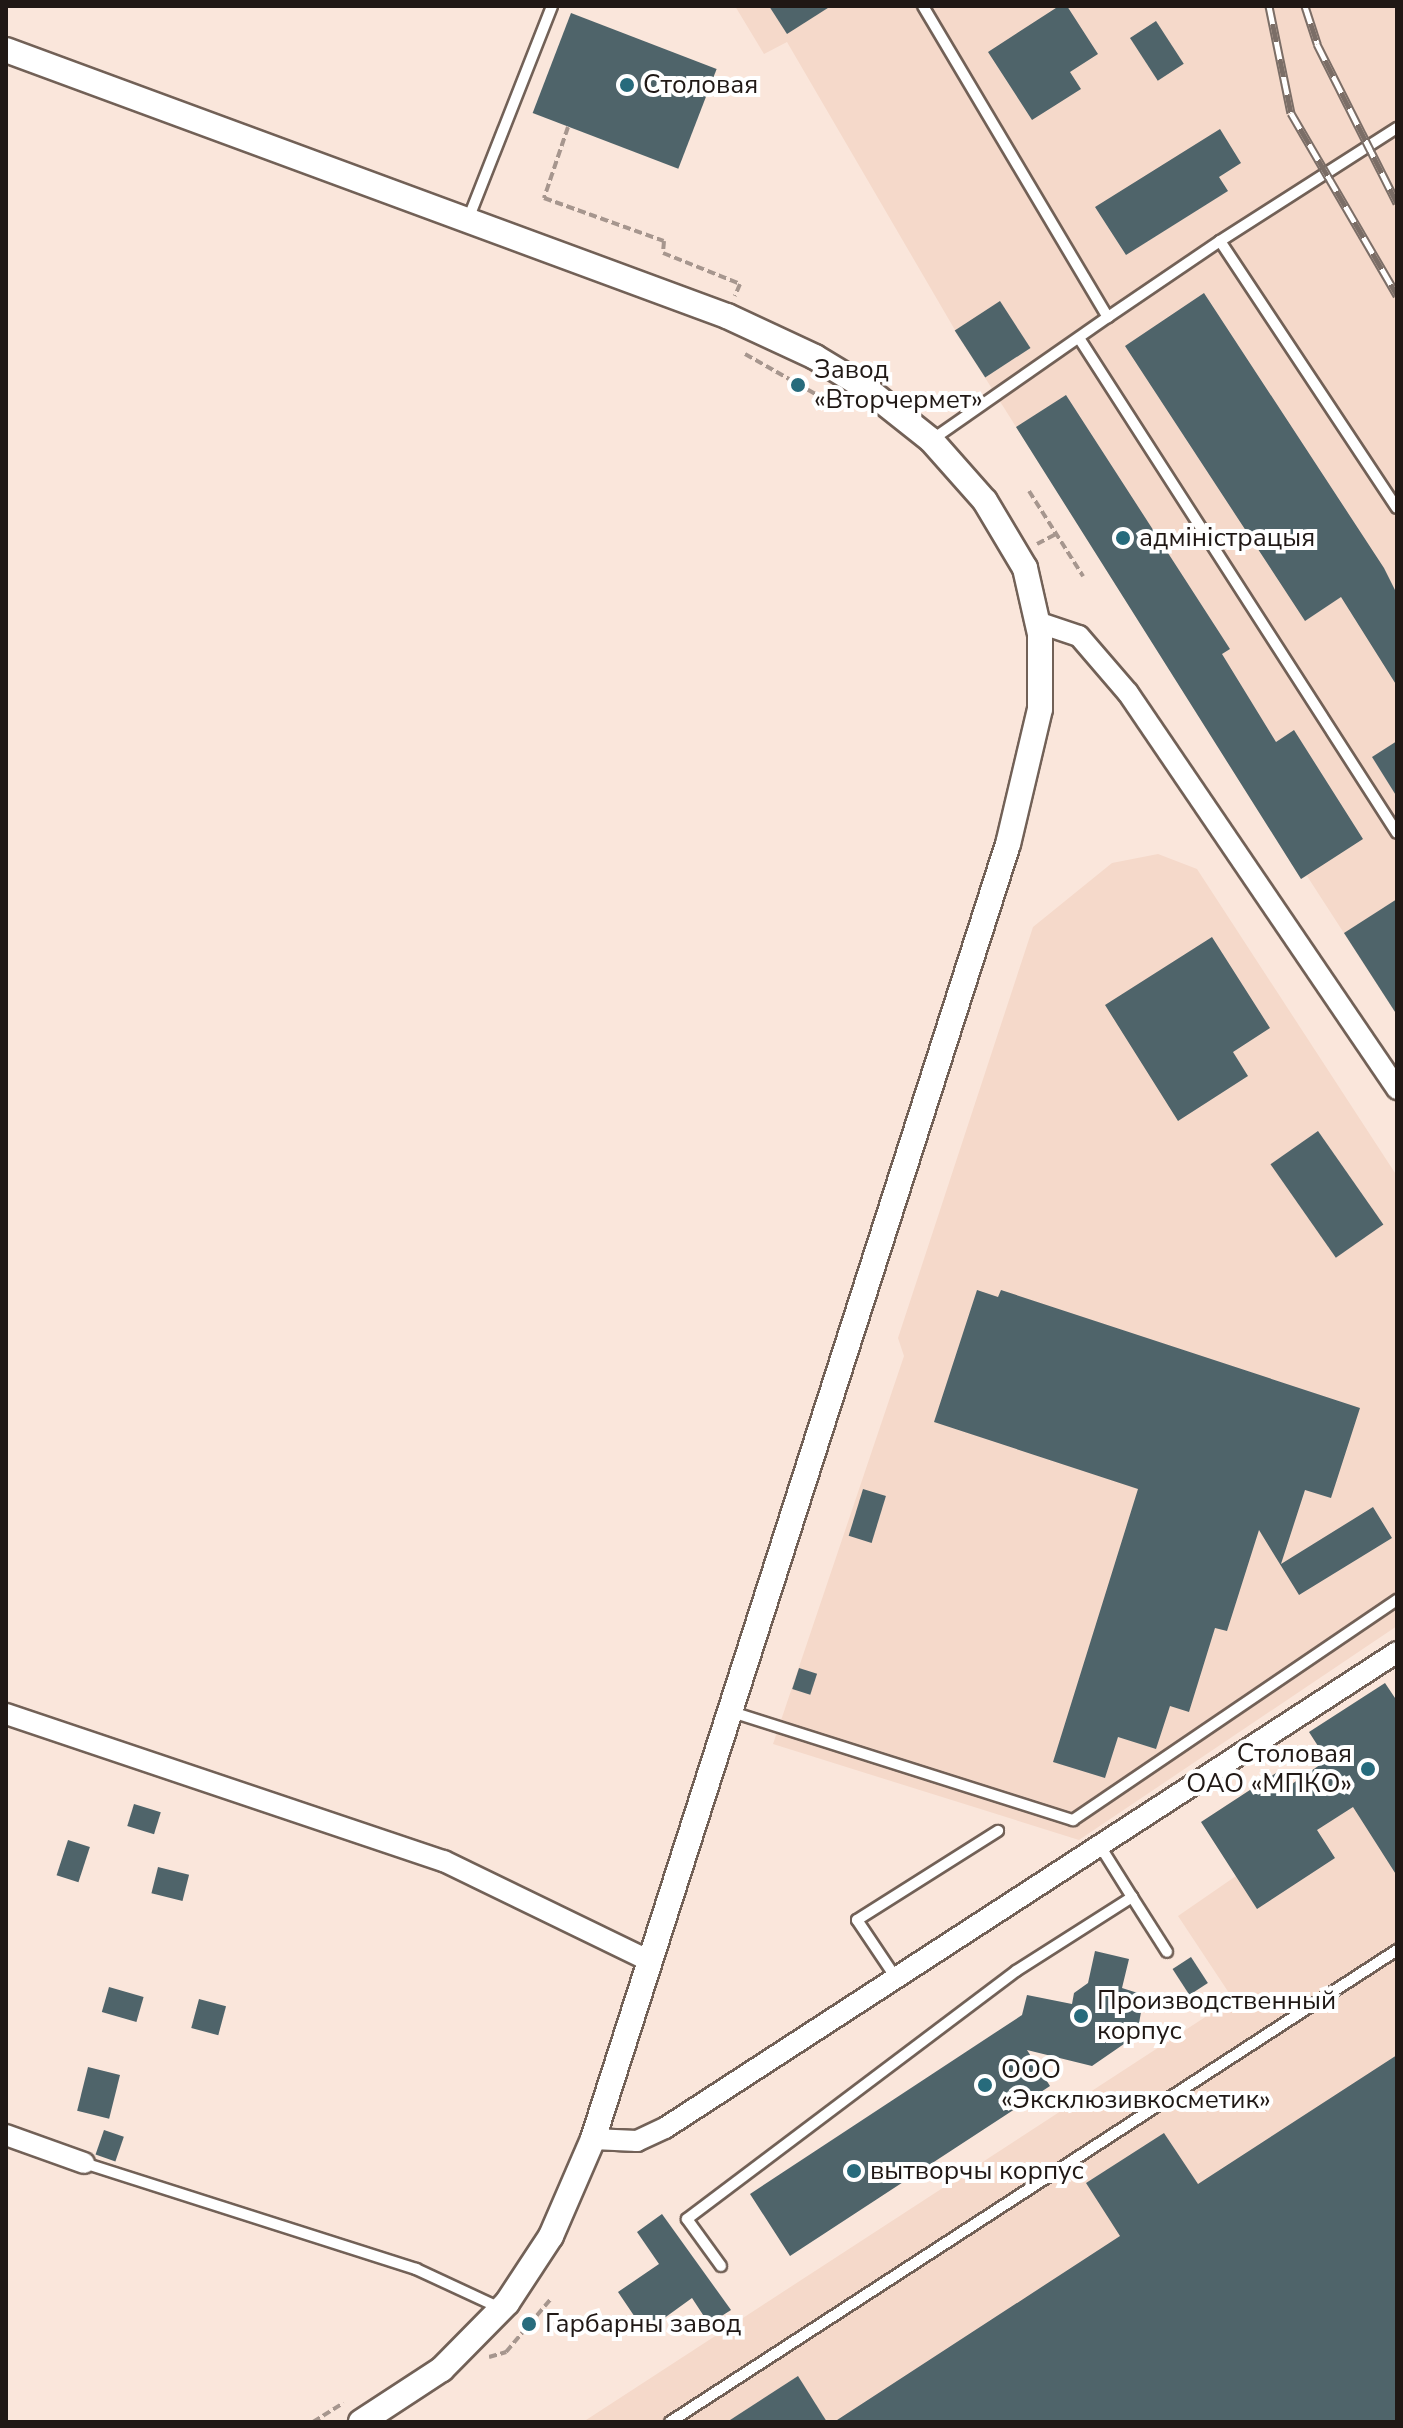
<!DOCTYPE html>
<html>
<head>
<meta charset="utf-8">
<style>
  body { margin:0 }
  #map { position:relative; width:1403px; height:2428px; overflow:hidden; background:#fae6db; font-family:"Nunito Sans",sans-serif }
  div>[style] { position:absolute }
  .built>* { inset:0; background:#f5d9ca }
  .building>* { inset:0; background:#4f646a; transform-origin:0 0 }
  .path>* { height:4px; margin-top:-2px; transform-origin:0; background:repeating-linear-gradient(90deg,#a6968e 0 8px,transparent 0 12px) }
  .roads { filter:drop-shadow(2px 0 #726157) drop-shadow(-2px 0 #726157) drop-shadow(0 2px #726157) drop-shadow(0 -2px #726157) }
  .service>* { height:10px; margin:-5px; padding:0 5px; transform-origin:5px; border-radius:5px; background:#fff }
  .minor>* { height:20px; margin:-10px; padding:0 10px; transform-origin:10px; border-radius:10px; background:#fff }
  .tertiary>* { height:24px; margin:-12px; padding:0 12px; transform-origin:12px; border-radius:12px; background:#fff }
  .rail>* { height:9px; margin-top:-4.5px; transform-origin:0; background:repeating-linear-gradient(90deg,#fff 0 18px,#7b6e67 0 36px); box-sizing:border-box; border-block:2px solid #7b6e67 }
  .dots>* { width:22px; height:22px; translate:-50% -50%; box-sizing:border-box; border:4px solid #fff; border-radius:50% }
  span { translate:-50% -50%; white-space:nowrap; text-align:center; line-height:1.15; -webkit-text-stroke:8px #fff; paint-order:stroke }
  .poi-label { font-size:26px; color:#201815 }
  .left { translate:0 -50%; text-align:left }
  .right { translate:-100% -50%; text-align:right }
  .frame { position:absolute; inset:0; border:8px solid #201815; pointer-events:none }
</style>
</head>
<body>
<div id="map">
  <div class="built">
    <i style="clip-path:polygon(735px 6px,1397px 6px,1397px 1015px,1307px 876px,1301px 879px,955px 330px,787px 42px,764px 54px)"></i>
    <i style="clip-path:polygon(1158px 854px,1197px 869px,1397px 1176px,1397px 1626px,1079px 1840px,773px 1744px,904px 1356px,898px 1338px,1033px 927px,1112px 863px)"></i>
    <i style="clip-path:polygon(1385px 1683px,1397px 1701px,1397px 2422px,583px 2422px,1233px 1999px,1178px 1916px,1236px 1876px,1201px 1822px,1279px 1771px,1289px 1785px,1327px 1761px,1309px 1732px)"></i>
  </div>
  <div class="building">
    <i style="clip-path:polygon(769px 6px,831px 6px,787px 34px)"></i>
    <i style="clip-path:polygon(1059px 6px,1067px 6px,1098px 54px,1070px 72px,1081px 89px,1032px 120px,988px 52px)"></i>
    <i style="left:571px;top:13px;width:156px;height:107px;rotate:21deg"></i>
    <i style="left:1156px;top:21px;width:51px;height:31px;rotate:57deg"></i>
    <i style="clip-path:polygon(1220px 129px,1241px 163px,1219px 177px,1228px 191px,1126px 255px,1095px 207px)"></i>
    <i style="clip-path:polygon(1204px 293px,1384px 568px,1397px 594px,1397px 686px,1341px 597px,1305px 621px,1125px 346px)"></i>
    <i style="left:1000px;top:301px;width:56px;height:54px;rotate:57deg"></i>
    <i style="clip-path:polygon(1066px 395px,1230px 649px,1222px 654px,1276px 742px,1294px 730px,1363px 839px,1301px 879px,1016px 427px)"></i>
    <i style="clip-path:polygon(1397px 741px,1397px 797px,1372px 757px)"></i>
    <i style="clip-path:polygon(1397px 899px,1397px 1015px,1344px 933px)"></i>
    <i style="clip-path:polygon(1212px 937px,1270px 1028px,1233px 1052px,1248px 1076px,1178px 1121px,1105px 1005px)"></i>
    <i style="left:1318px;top:1131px;width:114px;height:58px;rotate:55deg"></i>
    <i style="clip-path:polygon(977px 1290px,998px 1297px,1001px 1290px,1360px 1408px,1331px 1498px,1305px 1490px,1281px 1564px,1373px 1507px,1392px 1538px,1299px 1595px,1259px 1530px,1227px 1631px,1215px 1628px,1189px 1712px,1170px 1706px,1156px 1749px,1118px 1737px,1105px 1778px,1053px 1762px,1138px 1489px,934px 1422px)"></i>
    <i style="left:863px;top:1489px;width:24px;height:49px;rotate:17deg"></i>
    <i style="left:799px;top:1668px;width:19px;height:22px;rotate:18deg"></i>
    <i style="clip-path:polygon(1385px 1683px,1397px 1701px,1397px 1876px,1353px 1807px,1317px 1830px,1335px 1858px,1257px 1909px,1201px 1822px,1279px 1771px,1289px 1786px,1327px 1760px,1309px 1732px)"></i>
    <i style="left:134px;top:1804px;width:28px;height:23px;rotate:17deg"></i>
    <i style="left:68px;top:1840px;width:23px;height:37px;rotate:18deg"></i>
    <i style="left:158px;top:1867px;width:32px;height:27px;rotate:14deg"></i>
    <i style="clip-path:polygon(1095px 1951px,1129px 1959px,1122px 1988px,1144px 1995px,1137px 2035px,1092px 2066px,1027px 2050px,1050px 2086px,790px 2256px,750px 2194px,1022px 2015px,1027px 1995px,1072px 2004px,1074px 1993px,1088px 1983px)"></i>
    <i style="left:1191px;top:1957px;width:31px;height:22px;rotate:57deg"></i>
    <i style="left:109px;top:1987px;width:36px;height:26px;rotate:16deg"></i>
    <i style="left:199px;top:1999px;width:28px;height:30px;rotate:15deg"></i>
    <i style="clip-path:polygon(1397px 2055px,1397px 2422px,834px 2422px,1120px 2236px,1086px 2183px,1164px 2133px,1198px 2184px)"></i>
    <i style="left:88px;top:2067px;width:33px;height:45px;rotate:14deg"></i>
    <i style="left:104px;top:2130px;width:21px;height:26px;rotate:19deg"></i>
    <i style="clip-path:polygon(662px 2214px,731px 2310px,709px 2324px,692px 2298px,645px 2332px,618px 2292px,659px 2264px,637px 2232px)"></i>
    <i style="clip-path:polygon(798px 2376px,827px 2422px,727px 2422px)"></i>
  </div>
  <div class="path">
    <i style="left:568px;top:127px;width:75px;rotate:108.7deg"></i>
    <i style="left:544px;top:198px;width:127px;rotate:19.7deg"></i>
    <i style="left:664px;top:241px;width:12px;rotate:95deg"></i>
    <i style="left:663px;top:253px;width:83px;rotate:21.9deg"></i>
    <i style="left:740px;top:284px;width:13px;rotate:113deg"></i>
    <i style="left:745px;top:354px;width:85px;rotate:29.6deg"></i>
    <i style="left:1029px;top:491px;width:101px;rotate:57.6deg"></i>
    <i style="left:1037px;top:544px;width:21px;rotate:-28deg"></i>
    <i style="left:489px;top:2357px;width:18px;rotate:-16deg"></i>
    <i style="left:506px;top:2352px;width:68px;rotate:-49.8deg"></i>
    <i style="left:313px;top:2422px;width:36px;rotate:-32deg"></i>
  </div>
  <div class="roads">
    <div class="service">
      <i style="left:923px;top:6px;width:362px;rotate:59.3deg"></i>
      <i style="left:1108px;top:317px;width:135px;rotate:-34.2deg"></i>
      <i style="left:1220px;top:241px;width:320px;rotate:56.5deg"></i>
      <i style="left:467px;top:222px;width:232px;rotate:-68.5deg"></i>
      <i style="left:1220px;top:241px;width:210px;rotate:-32.6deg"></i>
      <i style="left:1079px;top:338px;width:588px;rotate:57.28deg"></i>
      <i style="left:933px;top:439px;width:213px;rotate:-34.9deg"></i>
      <i style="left:732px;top:1712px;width:358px;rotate:17.6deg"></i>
      <i style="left:1073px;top:1820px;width:392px;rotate:-34.2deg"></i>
      <i style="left:1132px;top:1897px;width:65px;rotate:57.5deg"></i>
      <i style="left:896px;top:1978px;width:70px;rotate:-123.9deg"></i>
      <i style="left:857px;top:1920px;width:167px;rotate:-32.3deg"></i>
      <i style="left:84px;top:2163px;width:349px;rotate:17.7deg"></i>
      <i style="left:416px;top:2269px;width:93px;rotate:24.9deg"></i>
      <i style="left:721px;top:2266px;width:58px;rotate:-125.9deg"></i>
      <i style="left:687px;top:2219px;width:412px;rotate:-37deg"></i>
      <i style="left:1016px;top:1971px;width:138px;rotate:-32.5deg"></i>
      <i style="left:1132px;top:1897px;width:60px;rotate:-122.1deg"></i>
      <i style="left:670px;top:2422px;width:867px;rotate:-32.99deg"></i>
    </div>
    <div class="minor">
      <i style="left:1037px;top:622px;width:44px;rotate:18.4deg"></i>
      <i style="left:1079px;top:636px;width:75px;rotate:49.3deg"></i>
      <i style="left:1128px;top:693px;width:479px;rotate:55.8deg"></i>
      <i style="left:6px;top:1714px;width:462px;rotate:18.6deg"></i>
      <i style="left:444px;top:1861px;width:229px;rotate:25.9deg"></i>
      <i style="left:6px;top:2135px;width:83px;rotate:19.7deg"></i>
      <i style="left:593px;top:2139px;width:44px;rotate:2.6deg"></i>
      <i style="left:637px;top:2141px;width:31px;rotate:-25deg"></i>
      <i style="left:665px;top:2128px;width:873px;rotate:-33.03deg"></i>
    </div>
    <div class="tertiary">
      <i style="left:6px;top:50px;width:769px;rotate:20.25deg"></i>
      <i style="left:727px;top:316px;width:97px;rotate:25deg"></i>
      <i style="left:815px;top:357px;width:56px;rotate:31.1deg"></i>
      <i style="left:863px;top:386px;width:87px;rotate:38.5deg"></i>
      <i style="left:931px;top:440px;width:81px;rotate:48.5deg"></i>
      <i style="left:985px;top:501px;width:78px;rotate:59.2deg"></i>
      <i style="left:1025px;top:568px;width:68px;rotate:77.2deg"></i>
      <i style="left:1040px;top:634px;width:75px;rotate:90deg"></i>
      <i style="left:1040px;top:709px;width:139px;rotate:103.3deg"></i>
      <i style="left:1008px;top:844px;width:1360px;rotate:107.77deg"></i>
      <i style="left:593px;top:2139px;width:106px;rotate:113.4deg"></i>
      <i style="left:551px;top:2236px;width:80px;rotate:123.3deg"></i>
      <i style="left:507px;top:2303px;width:93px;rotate:134.6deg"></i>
      <i style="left:442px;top:2369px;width:97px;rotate:146.8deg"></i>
    </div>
  </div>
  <div class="rail">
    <i style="left:1269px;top:6px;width:109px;rotate:78.4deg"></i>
    <i style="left:1291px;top:113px;width:211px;rotate:59.8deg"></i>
    <i style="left:1305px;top:6px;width:40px;rotate:72deg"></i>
    <i style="left:1317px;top:44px;width:178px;rotate:63.3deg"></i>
  </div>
  <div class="dots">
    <i style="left:627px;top:85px;background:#276b7c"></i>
    <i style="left:798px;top:385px;background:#276b7c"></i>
    <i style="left:1123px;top:538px;background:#276b7c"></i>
    <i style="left:1368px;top:1769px;background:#276b7c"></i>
    <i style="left:1081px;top:2016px;background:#276b7c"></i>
    <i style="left:985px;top:2085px;background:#276b7c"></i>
    <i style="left:854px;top:2171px;background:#276b7c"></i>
    <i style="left:529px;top:2324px;background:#276b7c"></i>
  </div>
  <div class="poi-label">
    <span class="left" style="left:643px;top:85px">Столовая</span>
    <span class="left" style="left:814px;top:385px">Завод<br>«Вторчермет»</span>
    <span class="left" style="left:1139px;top:538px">адміністрацыя</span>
    <span class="right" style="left:1352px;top:1769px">Столовая<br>ОАО «МПКО»</span>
    <span class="left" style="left:1097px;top:2016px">Производственный<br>корпус</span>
    <span class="left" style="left:1001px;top:2085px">ООО<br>«Эксклюзивкосметик»</span>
    <span class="left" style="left:870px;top:2171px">вытворчы корпус</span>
    <span class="left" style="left:545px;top:2324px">Гарбарны завод</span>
  </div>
  <div class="frame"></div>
</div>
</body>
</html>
